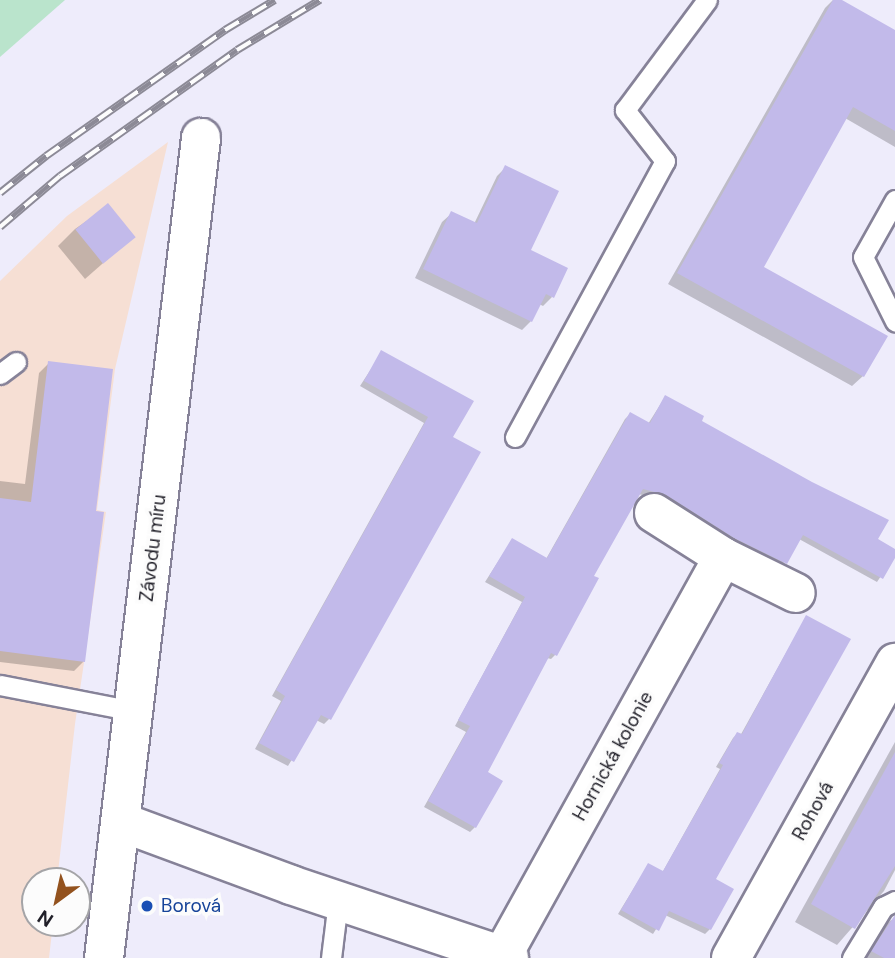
<!DOCTYPE html>
<html>
<head>
<meta charset="utf-8">
<style>
  body { margin:0 }
  #map { position:relative; width:895px; height:958px; overflow:hidden; background:#eeecfb; font-family:"DM Sans",sans-serif }
  div>[style] { position:absolute }
  .industrial>* { inset:0; background:#f6dfd4 }
  .green>* { inset:0; background:#bae4cc }
  .shadow>* { inset:0; background:#0003 }
  .building>* { inset:0; background:#c2baea; transform-origin:0 0 }
  .roads { filter:drop-shadow(2px 0 #868298) drop-shadow(-2px 0 #868298) drop-shadow(0 2px #868298) drop-shadow(0 -2px #868298) }
  .service>* { height:19px; margin:-9.5px; padding:0 9.5px; transform-origin:9.5px; border-radius:9.5px; background:#fff }
  .minor>* { height:38px; margin:-19px; padding:0 19px; transform-origin:19px; border-radius:19px; background:#fff }
  .rail>* { height:8px; margin-top:-4px; transform-origin:0; background:repeating-linear-gradient(90deg,#fcfcfc 0 16px,#8c8a96 0 32px); box-sizing:border-box; border-block:2px solid #8c8a96 }
  .dots>* { width:19px; height:19px; translate:-50% -50%; box-sizing:border-box; border:4px solid #fcfcfc; border-radius:50% }
  span { translate:-50% -50%; white-space:nowrap; text-align:center; line-height:1.15; -webkit-text-stroke:7px #fcfcfc; paint-order:stroke }
  .street-label { font-size:19px; color:#201f28 }
  .transit-label { font-size:19px; color:#164399 }
  .left { translate:0 -50%; text-align:left }
  .north { position:absolute; left:21px; top:867px; width:70px; height:70px; box-sizing:border-box; background:#fcfcfc; border:2px solid #a4a4a7; border-radius:50%; rotate:213deg; font-size:19px; font-weight:700; line-height:28px; text-align:center; color:#201f28 }
  .north::after { content:''; display:block; margin:auto; width:24px; height:32px; background:#93521e; clip-path:polygon(50% 0,100% 100%,50% 72%,0 100%) }
</style>
</head>
<body>
<div id="map">
  <div class="industrial">
    <i style="clip-path:polygon(168px 142px,115px 369px,97px 510px,106px 512px,75px 724px,57px 881px,35px 881px,35px 923px,53px 923px,49px 958px,0 958px,0 281px,67px 216px)"></i>
  </div>
  <div class="green">
    <i style="clip-path:polygon(0 0,65px 0,0 57px)"></i>
  </div>
  <div class="shadow">
    <i style="clip-path:polygon(833px 0,839px 0,895px 32px,895px 147px,845px 118px,761px 268px,863px 376px,852px 386px,668px 284px,825px 8px)"></i>
    <i style="clip-path:polygon(506px 167px,528px 251px,552px 297px,543px 306px,539px 304px,531px 321px,522px 330px,415px 278px,442px 222px,452px 213px,474px 224px,497px 176px)"></i>
    <i style="clip-path:polygon(108px 206px,134px 236px,85px 279px,58px 246px,75px 229px)"></i>
    <i style="clip-path:polygon(382px 352px,451px 437px,478px 453px,329px 719px,324px 724px,316px 720px,288px 766px,255px 749px,281px 701px,272px 696px,424px 423px,360px 386px)"></i>
    <i style="clip-path:polygon(49px 363px,94px 512px,84px 661px,74px 671px,0 662px,0 481px,25px 484px,39px 373px)"></i>
    <i style="clip-path:polygon(665px 397px,895px 551px,895px 555px,877px 582px,799px 539px,780px 568px,660px 499px,638px 494px,592px 576px,556px 654px,551px 659px,547px 658px,486px 773px,475px 827px,470px 832px,424px 807px,466px 732px,455px 726px,522px 602px,485px 582px,512px 540px,546px 559px,625px 419px,630px 414px,648px 424px)"></i>
    <i style="clip-path:polygon(806px 617px,713px 879px,710px 929px,705px 934px,665px 915px,653px 934px,618px 914px,648px 865px,662px 873px,720px 769px,716px 767px,733px 738px,737px 734px,740px 736px)"></i>
    <i style="clip-path:polygon(895px 742px,895px 870px,884px 891px,837px 945px,795px 922px)"></i>
    <i style="clip-path:polygon(891px 920px,895px 922px,895px 958px,861px 958px,875px 936px)"></i>
  </div>
  <div class="building">
    <i style="clip-path:polygon(833px 0,842px 0,895px 30px,895px 131px,853px 107px,764px 267px,888px 336px,864px 377px,677px 273px)"></i>
    <i style="clip-path:polygon(505px 165px,559px 191px,531px 250px,568px 268px,554px 298px,546px 294px,532px 322px,423px 269px,451px 211px,477px 223px)"></i>
    <i style="left:108px;top:203px;width:44px;height:42px;rotate:51deg"></i>
    <i style="clip-path:polygon(381px 350px,474px 401px,453px 437px,481px 452px,331px 720px,321px 715px,294px 762px,259px 743px,285px 696px,276px 690px,428px 417px,364px 381px)"></i>
    <i style="clip-path:polygon(48px 361px,113px 369px,96px 511px,104px 512px,85px 662px,0 651px,0 498px,31px 502px)"></i>
    <i style="clip-path:polygon(665px 395px,704px 416px,702px 421px,812px 482px,889px 520px,878px 539px,895px 549px,895px 558px,883px 579px,803px 535px,787px 564px,734px 538px,666px 495px,643px 489px,594px 576px,599px 578px,557px 656px,551px 653px,488px 772px,503px 781px,476px 828px,428px 801px,470px 726px,458px 720px,525px 597px,489px 576px,512px 538px,547px 558px,630px 412px,650px 423px)"></i>
    <i style="clip-path:polygon(806px 615px,851px 639px,716px 879px,734px 889px,711px 930px,669px 911px,659px 931px,621px 910px,648px 863px,663px 871px,723px 765px,719px 763px,737px 732px,742px 734px)"></i>
    <i style="clip-path:polygon(895px 752px,895px 866px,855px 929px,811px 904px)"></i>
    <i style="clip-path:polygon(895px 915px,895px 958px,884px 958px,871px 951px)"></i>
  </div>
  <div class="roads">
    <div class="service">
      <i style="left:895px;top:200px;width:65px;rotate:119.3deg"></i>
      <i style="left:863px;top:257px;width:72px;rotate:63.4deg"></i>
      <i style="left:0;top:374px;width:20px;rotate:-37deg"></i>
      <i style="left:515px;top:437px;width:314px;rotate:-61.5deg"></i>
      <i style="left:665px;top:161px;width:65px;rotate:-128.1deg"></i>
      <i style="left:625px;top:110px;width:137px;rotate:-53.3deg"></i>
      <i style="left:0;top:685px;width:136px;rotate:11deg"></i>
      <i style="left:331px;top:958px;width:57px;rotate:-83deg"></i>
      <i style="left:852px;top:958px;width:60px;rotate:-58.7deg"></i>
      <i style="left:883px;top:907px;width:13px;rotate:-27deg"></i>
    </div>
    <div class="minor">
      <i style="left:654px;top:513px;width:82px;rotate:32.5deg"></i>
      <i style="left:723px;top:557px;width:81px;rotate:26.3deg"></i>
      <i style="left:121px;top:822px;width:181px;rotate:20.3deg"></i>
      <i style="left:291px;top:885px;width:230px;rotate:18.5deg"></i>
      <i style="left:502px;top:956px;width:456px;rotate:-61deg"></i>
      <i style="left:104px;top:958px;width:826px;rotate:-83.25deg"></i>
      <i style="left:731px;top:958px;width:338px;rotate:-60.9deg"></i>
    </div>
  </div>
  <div class="rail">
    <i style="left:0;top:193px;width:59px;rotate:-38.8deg"></i>
    <i style="left:46px;top:156px;width:219px;rotate:-35.1deg"></i>
    <i style="left:225px;top:30px;width:58px;rotate:-31deg"></i>
    <i style="left:0;top:227px;width:79px;rotate:-40.4deg"></i>
    <i style="left:60px;top:176px;width:217px;rotate:-35.4deg"></i>
    <i style="left:237px;top:50px;width:97px;rotate:-31.1deg"></i>
  </div>
  <div class="dots">
    <i style="left:147px;top:906px;background:#1a4fb4"></i>
  </div>
  <div class="street-label">
    <span style="left:153px;top:548px;rotate:-83deg">Závodu míru</span>
    <span style="left:613px;top:756px;rotate:-61deg">Hornická kolonie</span>
    <span style="left:813px;top:811px;rotate:-61deg">Rohová</span>
  </div>
  <div class="transit-label">
    <span class="left" style="left:161px;top:906px">Borová</span>
  </div>
  <div class="north">N</div>
</div>
</body>
</html>
